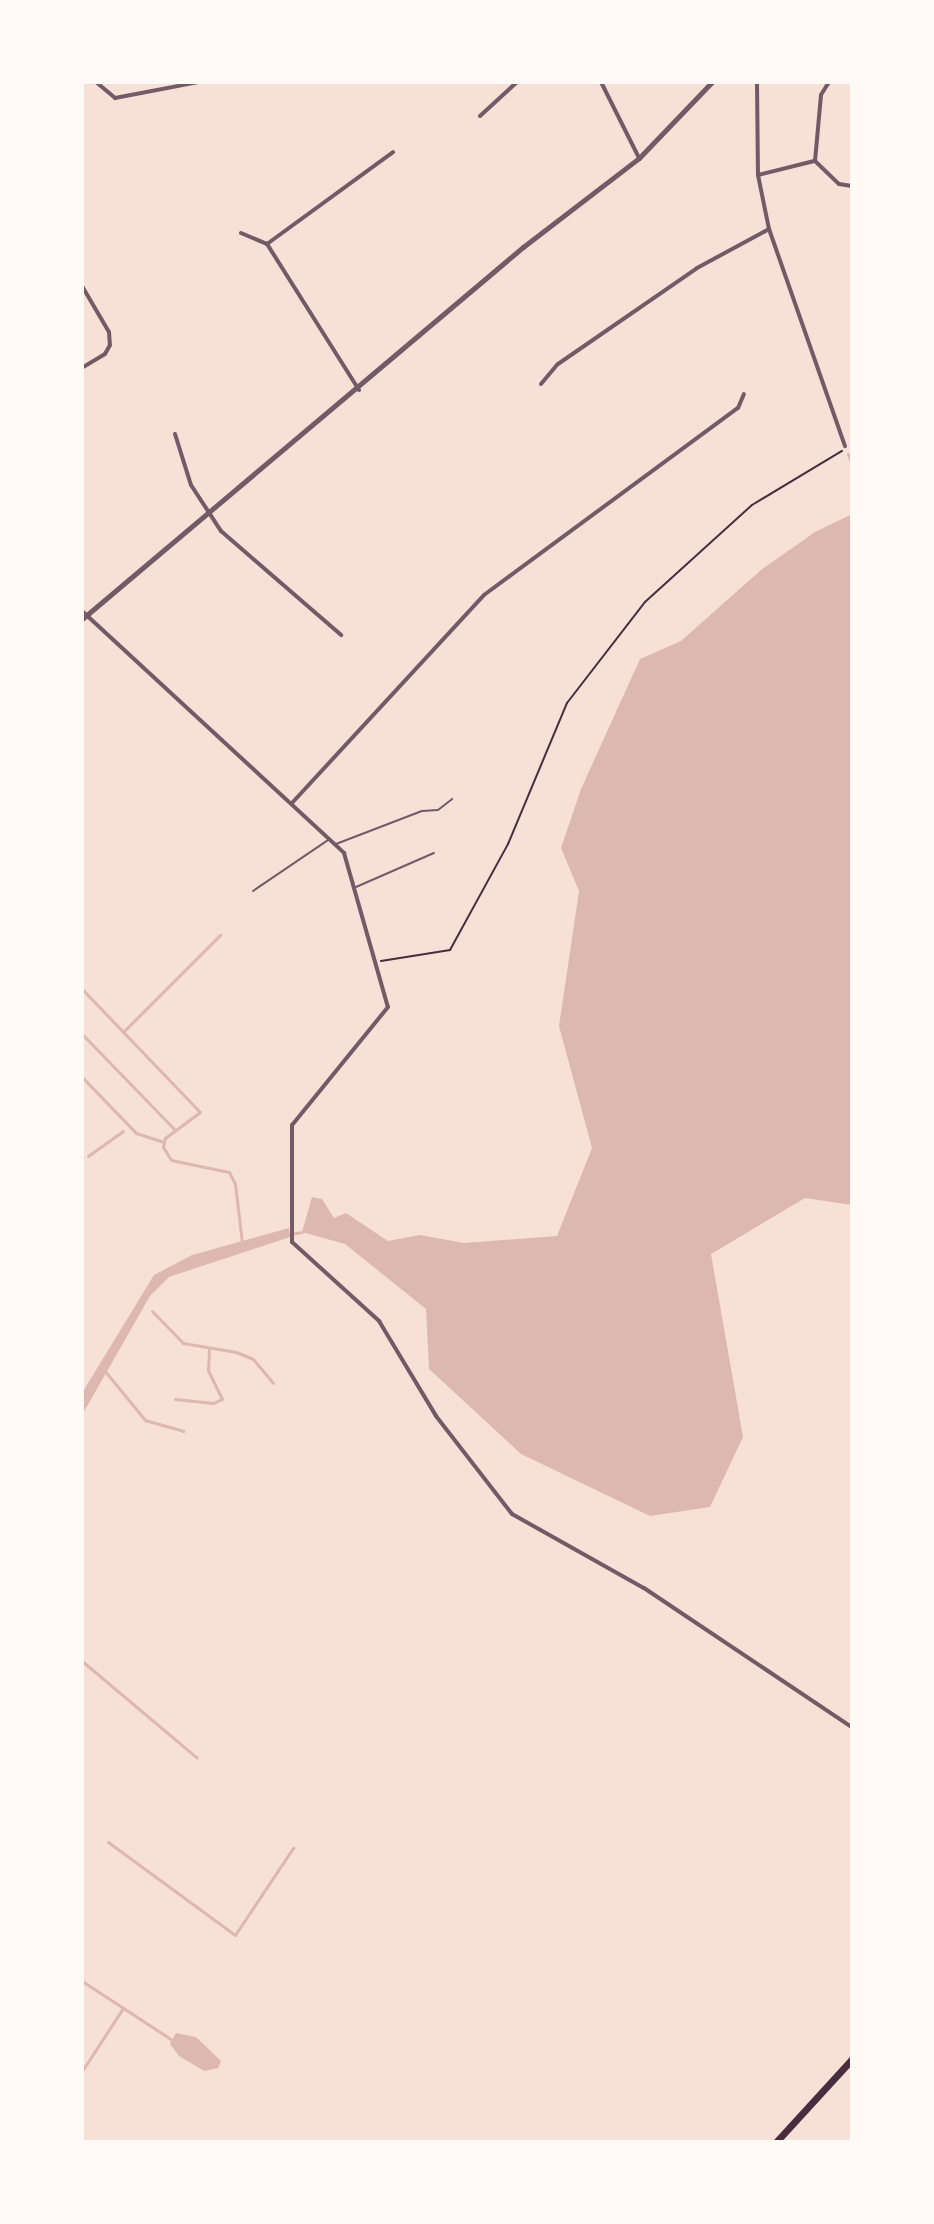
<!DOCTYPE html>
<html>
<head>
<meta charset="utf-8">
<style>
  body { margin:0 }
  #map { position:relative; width:934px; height:2224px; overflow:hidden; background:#f7e1d7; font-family:"PT Serif",serif }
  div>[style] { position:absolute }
  .water>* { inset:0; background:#dcb8b0 }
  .stream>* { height:3px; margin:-1.5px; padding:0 1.5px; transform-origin:1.5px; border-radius:1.5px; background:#dcb8b0 }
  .path>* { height:2px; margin:-1px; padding:0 1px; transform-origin:1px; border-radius:1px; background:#4a2c40 }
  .service>* { height:2px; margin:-1px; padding:0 1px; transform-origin:1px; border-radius:1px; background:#755966 }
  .minor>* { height:4px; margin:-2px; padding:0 2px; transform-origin:2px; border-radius:2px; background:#755966 }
  .tertiary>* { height:5px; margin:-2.5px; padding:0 2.5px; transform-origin:2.5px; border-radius:2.5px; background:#755966 }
  .primary>* { height:7px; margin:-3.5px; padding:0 3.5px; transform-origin:3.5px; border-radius:3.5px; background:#4a2c40 }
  span { translate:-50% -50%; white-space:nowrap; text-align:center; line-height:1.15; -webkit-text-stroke:8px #fffaf5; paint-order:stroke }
  .frame { position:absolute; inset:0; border:84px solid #fffaf5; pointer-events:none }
</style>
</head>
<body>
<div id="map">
  <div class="water">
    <i style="clip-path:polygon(852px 514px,852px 1205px,805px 1198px,711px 1254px,743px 1437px,710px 1507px,650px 1516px,521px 1454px,429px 1369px,426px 1309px,345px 1244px,302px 1232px,312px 1197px,322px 1199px,334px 1218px,346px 1213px,388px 1241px,420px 1235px,464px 1243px,557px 1236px,592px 1148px,559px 1026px,579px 891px,561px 848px,581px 789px,640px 659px,681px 641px,761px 570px,815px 532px)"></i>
    <i style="clip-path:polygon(289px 1228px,290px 1237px,169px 1277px,150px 1296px,82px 1415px,82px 1393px,154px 1275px,192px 1255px)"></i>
    <i style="clip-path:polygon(176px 2033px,196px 2037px,221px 2061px,218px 2068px,204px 2071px,179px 2056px,170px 2044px)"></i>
  </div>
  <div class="stream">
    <i style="left:848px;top:454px;width:12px;rotate:70deg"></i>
    <i style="left:82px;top:989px;width:170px;rotate:46.2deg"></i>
    <i style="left:200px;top:1112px;width:44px;rotate:143.4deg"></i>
    <i style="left:165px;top:1138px;width:9px;rotate:103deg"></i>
    <i style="left:163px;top:1147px;width:15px;rotate:58deg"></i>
    <i style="left:171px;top:1160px;width:59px;rotate:11.7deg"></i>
    <i style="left:229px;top:1172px;width:13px;rotate:63deg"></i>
    <i style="left:235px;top:1184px;width:59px;rotate:83.2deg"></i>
    <i style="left:124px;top:1031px;width:136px;rotate:-45deg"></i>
    <i style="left:82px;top:1034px;width:132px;rotate:45.9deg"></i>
    <i style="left:82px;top:1077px;width:78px;rotate:46deg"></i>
    <i style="left:136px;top:1133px;width:29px;rotate:18deg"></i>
    <i style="left:88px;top:1156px;width:43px;rotate:-35.5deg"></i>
    <i style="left:82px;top:1161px;width:1px;rotate:90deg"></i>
    <i style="left:290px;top:1234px;width:12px;rotate:-9deg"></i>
    <i style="left:152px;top:1311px;width:45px;rotate:45.9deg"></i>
    <i style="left:183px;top:1343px;width:54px;rotate:9.6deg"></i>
    <i style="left:236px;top:1352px;width:18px;rotate:22deg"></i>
    <i style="left:253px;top:1359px;width:31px;rotate:50deg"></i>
    <i style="left:104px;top:1370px;width:65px;rotate:50.6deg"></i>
    <i style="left:145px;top:1420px;width:40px;rotate:16deg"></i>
    <i style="left:175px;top:1399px;width:38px;rotate:6deg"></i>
    <i style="left:213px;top:1403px;width:10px;rotate:-24deg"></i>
    <i style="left:222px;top:1399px;width:32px;rotate:-116deg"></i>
    <i style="left:208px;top:1370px;width:22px;rotate:-87deg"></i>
    <i style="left:82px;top:1661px;width:150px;rotate:40.1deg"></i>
    <i style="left:108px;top:1842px;width:157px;rotate:36.2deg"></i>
    <i style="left:235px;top:1935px;width:105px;rotate:-56.3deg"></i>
    <i style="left:82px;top:1981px;width:108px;rotate:33.2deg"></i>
    <i style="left:82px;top:2071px;width:75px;rotate:-56.9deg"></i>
  </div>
  <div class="path">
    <i style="left:381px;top:961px;width:70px;rotate:-9.1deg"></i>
    <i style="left:450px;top:950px;width:121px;rotate:-61.3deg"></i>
    <i style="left:508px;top:844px;width:153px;rotate:-67.3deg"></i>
    <i style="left:567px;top:703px;width:128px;rotate:-52.3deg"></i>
    <i style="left:645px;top:602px;width:144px;rotate:-42.2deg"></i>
    <i style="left:752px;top:505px;width:105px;rotate:-31deg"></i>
  </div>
  <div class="service">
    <i style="left:336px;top:844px;width:92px;rotate:-21deg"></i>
    <i style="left:422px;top:811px;width:16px;rotate:-4deg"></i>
    <i style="left:438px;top:810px;width:18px;rotate:-38deg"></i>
    <i style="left:356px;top:887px;width:85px;rotate:-23.6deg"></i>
    <i style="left:253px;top:891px;width:91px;rotate:-34.2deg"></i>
  </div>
  <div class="minor">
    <i style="left:96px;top:82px;width:25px;rotate:40deg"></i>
    <i style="left:115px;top:98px;width:86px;rotate:-10.8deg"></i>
    <i style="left:601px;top:82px;width:85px;rotate:63.4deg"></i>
    <i style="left:757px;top:82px;width:93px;rotate:89.4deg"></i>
    <i style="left:758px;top:175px;width:55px;rotate:78.5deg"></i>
    <i style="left:769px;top:229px;width:230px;rotate:70.7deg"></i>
    <i style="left:829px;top:82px;width:15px;rotate:122deg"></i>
    <i style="left:821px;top:95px;width:66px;rotate:95.2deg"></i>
    <i style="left:815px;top:161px;width:33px;rotate:44deg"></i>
    <i style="left:839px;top:184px;width:13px;rotate:9deg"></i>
    <i style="left:480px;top:116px;width:50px;rotate:-42.6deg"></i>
    <i style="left:758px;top:175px;width:58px;rotate:-14deg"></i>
    <i style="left:241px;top:233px;width:28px;rotate:23deg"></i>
    <i style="left:82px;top:286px;width:53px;rotate:59.6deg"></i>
    <i style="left:109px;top:332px;width:13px;rotate:86deg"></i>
    <i style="left:110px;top:345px;width:10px;rotate:119deg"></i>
    <i style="left:105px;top:354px;width:27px;rotate:149deg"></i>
    <i style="left:541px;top:384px;width:26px;rotate:-50deg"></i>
    <i style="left:558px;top:364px;width:169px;rotate:-34.6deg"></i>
    <i style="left:697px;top:268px;width:82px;rotate:-28.4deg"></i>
    <i style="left:359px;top:390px;width:173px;rotate:-122.2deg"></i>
    <i style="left:267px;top:244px;width:156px;rotate:-36.1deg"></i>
    <i style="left:175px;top:434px;width:53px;rotate:72.6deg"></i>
    <i style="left:191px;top:485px;width:55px;rotate:56.9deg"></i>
    <i style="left:221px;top:531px;width:159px;rotate:40.9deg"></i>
    <i style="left:82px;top:611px;width:357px;rotate:42.7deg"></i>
    <i style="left:344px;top:853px;width:160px;rotate:74.1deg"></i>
    <i style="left:388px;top:1007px;width:152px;rotate:129.1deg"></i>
    <i style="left:292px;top:1125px;width:117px;rotate:90deg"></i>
    <i style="left:292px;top:1242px;width:118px;rotate:42.2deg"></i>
    <i style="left:379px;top:1321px;width:111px;rotate:59deg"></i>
    <i style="left:436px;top:1416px;width:124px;rotate:52.2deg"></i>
    <i style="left:512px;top:1514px;width:151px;rotate:29.3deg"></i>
    <i style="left:644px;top:1588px;width:250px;rotate:33.8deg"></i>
    <i style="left:292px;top:803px;width:283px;rotate:-47.3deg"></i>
    <i style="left:484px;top:595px;width:315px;rotate:-36.4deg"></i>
    <i style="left:738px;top:408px;width:15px;rotate:-67deg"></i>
  </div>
  <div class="tertiary">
    <i style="left:82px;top:619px;width:577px;rotate:-40.15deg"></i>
    <i style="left:523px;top:247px;width:146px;rotate:-37.5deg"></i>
    <i style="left:639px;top:158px;width:105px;rotate:-46.2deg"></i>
  </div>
  <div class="primary">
    <i style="left:776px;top:2142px;width:113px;rotate:-47.5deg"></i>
  </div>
  <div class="frame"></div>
</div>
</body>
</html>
